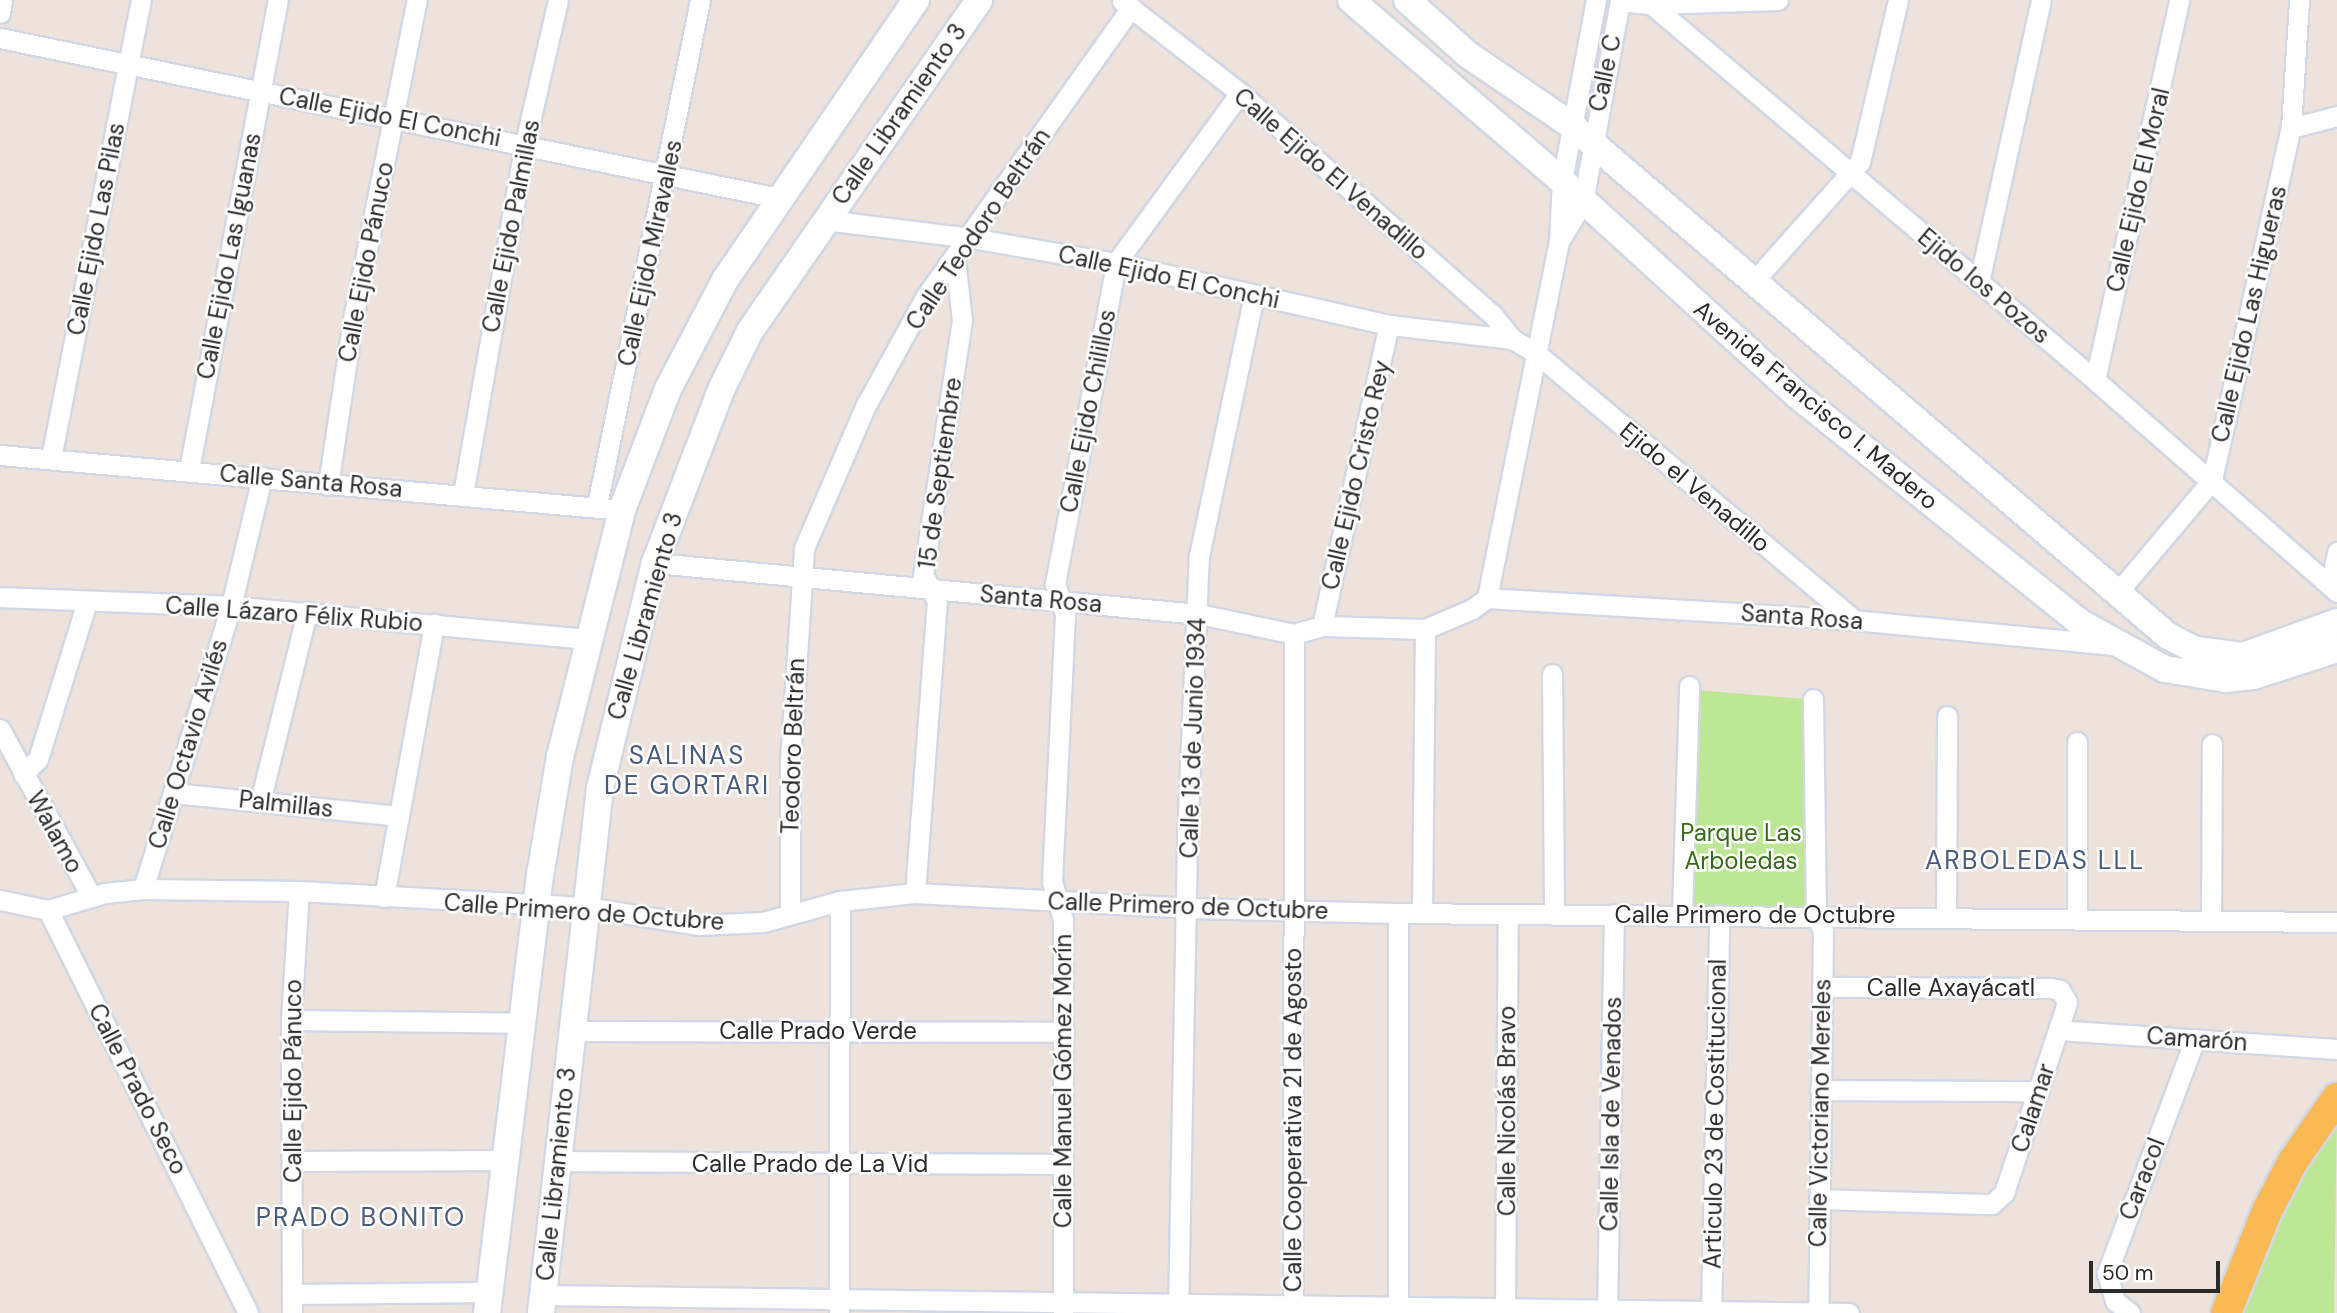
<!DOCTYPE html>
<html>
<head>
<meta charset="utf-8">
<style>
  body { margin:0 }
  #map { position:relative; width:2337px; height:1313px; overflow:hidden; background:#ede3dc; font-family:"DM Sans",sans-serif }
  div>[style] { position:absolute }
  .green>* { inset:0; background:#bde795 }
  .roads { filter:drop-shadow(2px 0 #d1d7e4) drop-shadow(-2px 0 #d1d7e4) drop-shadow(0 2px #d1d7e4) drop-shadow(0 -2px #d1d7e4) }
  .street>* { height:19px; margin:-9.5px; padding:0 9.5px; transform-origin:9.5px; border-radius:9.5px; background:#fff }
  .secondary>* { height:26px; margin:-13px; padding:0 13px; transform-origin:13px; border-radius:13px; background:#fff }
  .primary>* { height:30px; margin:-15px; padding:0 15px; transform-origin:15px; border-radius:15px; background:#f9ba55 }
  span { translate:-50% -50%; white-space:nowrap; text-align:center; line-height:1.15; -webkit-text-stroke:5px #fff; paint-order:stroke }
  .street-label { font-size:24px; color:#2a2a2a }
  .park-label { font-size:24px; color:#346c16 }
  .neighbourhood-label { font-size:26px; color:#485a7e; letter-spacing:2px }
  .scale { position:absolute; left:2089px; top:1261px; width:131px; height:32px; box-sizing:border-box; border:4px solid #2a2a2a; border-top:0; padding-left:9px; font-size:21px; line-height:24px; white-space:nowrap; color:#2a2a2a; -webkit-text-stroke:5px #fff; paint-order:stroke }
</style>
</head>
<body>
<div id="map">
  <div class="green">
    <i style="clip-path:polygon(1684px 689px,1804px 699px,1807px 916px,1672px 914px)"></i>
    <i style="clip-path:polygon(2337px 1112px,2334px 1313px,2235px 1313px,2274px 1209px)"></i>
  </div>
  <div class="roads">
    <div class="street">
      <i style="left:1122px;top:1px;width:150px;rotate:37.9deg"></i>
      <i style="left:1240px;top:93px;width:335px;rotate:41.3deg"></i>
      <i style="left:1492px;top:314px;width:32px;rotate:51deg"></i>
      <i style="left:1512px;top:339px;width:28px;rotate:30deg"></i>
      <i style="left:1536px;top:353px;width:415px;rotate:40deg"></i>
      <i style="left:1620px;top:1px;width:31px;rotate:6deg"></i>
      <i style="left:1651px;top:4px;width:582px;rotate:40.26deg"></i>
      <i style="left:2095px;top:380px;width:322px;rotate:41.2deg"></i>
      <i style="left:1651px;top:4px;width:127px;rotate:-1.8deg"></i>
      <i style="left:0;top:13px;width:13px;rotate:-81deg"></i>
      <i style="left:0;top:38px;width:795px;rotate:11.61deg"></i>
      <i style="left:2291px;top:128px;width:48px;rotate:-14.6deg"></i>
      <i style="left:825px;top:220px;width:147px;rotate:7deg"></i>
      <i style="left:971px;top:238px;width:147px;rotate:9.8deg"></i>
      <i style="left:1116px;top:263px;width:280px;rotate:12.8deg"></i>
      <i style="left:1389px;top:325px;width:124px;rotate:6.5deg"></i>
      <i style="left:1561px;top:238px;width:42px;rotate:-58.6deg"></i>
      <i style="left:1583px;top:202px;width:205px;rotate:-79.6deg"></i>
      <i style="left:1753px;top:282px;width:161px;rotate:-48.3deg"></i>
      <i style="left:1860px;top:162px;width:166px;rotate:-76.8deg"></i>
      <i style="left:1979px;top:282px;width:289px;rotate:-77.6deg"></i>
      <i style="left:2095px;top:380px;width:389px;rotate:-77.5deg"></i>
      <i style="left:0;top:455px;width:624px;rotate:5.05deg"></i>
      <i style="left:51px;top:458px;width:467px;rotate:-78.9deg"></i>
      <i style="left:189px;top:470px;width:478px;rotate:-79.3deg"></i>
      <i style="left:328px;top:485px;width:173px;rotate:-81.4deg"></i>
      <i style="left:354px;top:314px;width:320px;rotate:-78.7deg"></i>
      <i style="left:463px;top:494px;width:356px;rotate:-80deg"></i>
      <i style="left:525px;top:143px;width:147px;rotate:-77deg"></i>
      <i style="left:597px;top:505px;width:515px;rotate:-78.47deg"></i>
      <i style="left:655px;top:563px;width:546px;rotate:5.36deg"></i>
      <i style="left:1199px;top:614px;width:97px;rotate:11.9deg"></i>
      <i style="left:1294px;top:634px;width:29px;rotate:-16deg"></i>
      <i style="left:1322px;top:626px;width:103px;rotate:1.7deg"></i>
      <i style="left:1425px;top:629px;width:51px;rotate:-23.1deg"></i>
      <i style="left:1472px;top:609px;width:19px;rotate:-36deg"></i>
      <i style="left:1487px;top:598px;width:364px;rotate:-78.6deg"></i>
      <i style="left:1559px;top:241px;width:60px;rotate:-87.1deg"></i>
      <i style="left:1562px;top:181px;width:184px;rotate:-79.4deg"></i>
      <i style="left:2330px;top:586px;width:35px;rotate:-78deg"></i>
      <i style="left:2117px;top:593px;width:148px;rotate:-49.9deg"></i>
      <i style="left:2212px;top:480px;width:361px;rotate:-77.4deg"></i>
      <i style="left:2291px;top:128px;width:128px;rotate:-86.4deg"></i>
      <i style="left:0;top:597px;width:231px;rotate:2.2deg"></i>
      <i style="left:231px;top:606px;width:359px;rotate:5.3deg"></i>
      <i style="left:1487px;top:598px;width:368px;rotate:3.4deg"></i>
      <i style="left:1854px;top:620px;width:262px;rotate:5.5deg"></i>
      <i style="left:1322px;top:626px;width:308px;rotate:-77.5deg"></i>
      <i style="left:1552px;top:674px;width:241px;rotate:89.5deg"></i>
      <i style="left:1813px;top:699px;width:217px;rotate:89.2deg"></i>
      <i style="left:1816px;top:916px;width:17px;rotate:65deg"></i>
      <i style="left:1823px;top:931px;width:382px;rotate:90.7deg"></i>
      <i style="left:0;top:729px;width:190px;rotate:61.4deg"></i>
      <i style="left:23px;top:774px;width:21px;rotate:-45deg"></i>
      <i style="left:38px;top:759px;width:164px;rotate:-72.7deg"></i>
      <i style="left:173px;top:793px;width:227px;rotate:5.8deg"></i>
      <i style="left:260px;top:802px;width:196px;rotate:-76.1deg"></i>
      <i style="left:143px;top:889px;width:296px;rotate:-72.7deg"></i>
      <i style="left:231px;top:606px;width:133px;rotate:-76.5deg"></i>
      <i style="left:915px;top:893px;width:293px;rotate:-85.7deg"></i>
      <i style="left:937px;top:601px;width:30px;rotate:-118deg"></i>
      <i style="left:923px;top:575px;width:258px;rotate:-81.3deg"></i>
      <i style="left:962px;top:320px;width:61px;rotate:-96.5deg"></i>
      <i style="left:384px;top:897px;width:278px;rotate:-79.6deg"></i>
      <i style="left:0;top:900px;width:49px;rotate:11.8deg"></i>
      <i style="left:48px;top:910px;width:59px;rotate:-16.6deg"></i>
      <i style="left:105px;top:893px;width:38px;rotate:-6deg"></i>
      <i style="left:143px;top:889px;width:156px;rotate:0.7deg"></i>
      <i style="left:299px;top:891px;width:287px;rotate:3.2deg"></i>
      <i style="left:586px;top:907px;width:113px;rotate:9.1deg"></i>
      <i style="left:698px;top:925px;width:65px;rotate:-2.6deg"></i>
      <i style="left:763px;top:922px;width:80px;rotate:-15.3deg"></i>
      <i style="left:840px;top:901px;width:75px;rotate:-6.1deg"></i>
      <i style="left:915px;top:893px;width:274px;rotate:3.1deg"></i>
      <i style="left:1189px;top:908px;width:209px;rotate:1.4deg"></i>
      <i style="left:1398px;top:913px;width:939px;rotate:0.55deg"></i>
      <i style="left:48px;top:910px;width:450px;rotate:63.6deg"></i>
      <i style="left:1398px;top:913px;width:400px;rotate:90deg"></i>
      <i style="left:1422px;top:913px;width:284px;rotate:-89.4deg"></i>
      <i style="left:790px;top:914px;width:153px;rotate:-90deg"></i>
      <i style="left:790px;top:761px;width:213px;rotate:-86.2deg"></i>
      <i style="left:804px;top:548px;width:156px;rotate:-66.6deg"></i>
      <i style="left:866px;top:405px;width:124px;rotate:-61.2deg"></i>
      <i style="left:926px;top:296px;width:354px;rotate:-54.6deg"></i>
      <i style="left:1682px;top:914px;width:228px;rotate:-88.2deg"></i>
      <i style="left:1946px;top:916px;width:200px;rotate:-89.7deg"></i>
      <i style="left:2077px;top:920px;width:178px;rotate:-90deg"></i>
      <i style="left:2211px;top:921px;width:177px;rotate:-89.7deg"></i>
      <i style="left:291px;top:1020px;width:231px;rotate:0.7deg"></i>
      <i style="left:2058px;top:1030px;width:280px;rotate:3.9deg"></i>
      <i style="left:572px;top:1031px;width:492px;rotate:0.1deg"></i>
      <i style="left:1820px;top:1090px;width:219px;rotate:0.3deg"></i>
      <i style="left:292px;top:1161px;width:213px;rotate:-0.3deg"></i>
      <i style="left:558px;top:1161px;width:505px;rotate:0.34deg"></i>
      <i style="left:1819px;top:1199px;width:173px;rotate:1.7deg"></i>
      <i style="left:1992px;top:1204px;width:16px;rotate:-43deg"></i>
      <i style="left:2004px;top:1193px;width:201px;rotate:-71.7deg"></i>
      <i style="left:2067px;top:1002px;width:14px;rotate:-120deg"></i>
      <i style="left:2060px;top:990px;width:9px;rotate:-167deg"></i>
      <i style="left:2051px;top:988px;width:229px;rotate:-179.7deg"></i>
      <i style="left:294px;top:1294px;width:195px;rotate:-0.6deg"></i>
      <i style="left:543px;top:1295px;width:1306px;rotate:0.79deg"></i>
      <i style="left:1505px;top:1308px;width:393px;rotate:-89.6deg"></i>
      <i style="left:292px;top:1313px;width:293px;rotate:-90.2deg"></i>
      <i style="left:291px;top:1020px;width:129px;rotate:-86.5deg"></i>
      <i style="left:839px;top:1313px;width:412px;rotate:-89.9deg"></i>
      <i style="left:1063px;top:1313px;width:393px;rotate:-90deg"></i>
      <i style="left:1063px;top:920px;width:41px;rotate:-105.8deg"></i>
      <i style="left:1052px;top:881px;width:267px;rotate:-87.2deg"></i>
      <i style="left:1065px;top:614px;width:32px;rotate:-108deg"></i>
      <i style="left:1055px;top:584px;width:327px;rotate:-79.2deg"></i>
      <i style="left:1116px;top:263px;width:210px;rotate:-53.9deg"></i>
      <i style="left:1178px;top:1313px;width:475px;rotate:-88.9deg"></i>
      <i style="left:1187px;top:838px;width:282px;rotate:-87.6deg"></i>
      <i style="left:1199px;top:556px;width:267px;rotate:-78.1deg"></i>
      <i style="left:1293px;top:1313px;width:679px;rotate:-89.92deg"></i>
      <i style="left:1607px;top:1313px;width:399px;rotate:-89deg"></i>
      <i style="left:1711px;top:1313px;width:398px;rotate:-88.8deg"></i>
      <i style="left:2130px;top:1313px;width:19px;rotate:-141deg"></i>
      <i style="left:2115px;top:1301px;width:29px;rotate:-106deg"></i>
      <i style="left:2107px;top:1273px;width:250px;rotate:-69.4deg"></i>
    </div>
    <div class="secondary">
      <i style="left:1351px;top:0;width:278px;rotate:40.6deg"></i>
      <i style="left:1562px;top:181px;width:318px;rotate:42.3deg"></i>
      <i style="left:1797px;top:395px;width:362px;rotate:38.8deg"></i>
      <i style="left:2079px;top:622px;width:98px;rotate:28.7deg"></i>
      <i style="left:2165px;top:669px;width:62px;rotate:9.3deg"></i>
      <i style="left:2226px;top:679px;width:27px;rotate:-6deg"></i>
      <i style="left:2253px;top:676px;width:88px;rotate:-17.8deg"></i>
      <i style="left:1407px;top:0;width:81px;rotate:42deg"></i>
      <i style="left:1467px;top:54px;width:126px;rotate:34.3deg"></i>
      <i style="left:1571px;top:125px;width:786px;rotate:40.56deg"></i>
      <i style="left:2168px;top:636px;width:31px;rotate:27deg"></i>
      <i style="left:2196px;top:650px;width:47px;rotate:7.3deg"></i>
      <i style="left:2243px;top:656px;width:100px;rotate:-19.9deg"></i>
      <i style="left:487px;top:1313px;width:446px;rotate:-83.1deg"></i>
      <i style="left:541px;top:870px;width:115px;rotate:-80.5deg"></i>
      <i style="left:560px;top:757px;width:255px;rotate:-75.9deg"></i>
      <i style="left:622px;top:510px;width:129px;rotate:-69.2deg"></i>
      <i style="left:668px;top:389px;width:123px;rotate:-62.4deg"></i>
      <i style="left:725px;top:280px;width:339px;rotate:-55.7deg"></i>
      <i style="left:541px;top:1313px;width:528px;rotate:-83.59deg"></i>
      <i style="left:600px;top:788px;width:232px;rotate:-76.3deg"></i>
      <i style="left:655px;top:563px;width:185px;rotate:-69.1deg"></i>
      <i style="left:721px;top:390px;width:66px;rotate:-63.8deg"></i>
      <i style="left:750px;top:331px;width:402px;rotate:-55.3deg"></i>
    </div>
    <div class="primary">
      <i style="left:2226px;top:1313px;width:110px;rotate:-68.1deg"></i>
      <i style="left:2267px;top:1211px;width:56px;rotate:-62.5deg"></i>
      <i style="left:2293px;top:1161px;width:77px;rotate:-55.1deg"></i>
    </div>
  </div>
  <div class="street-label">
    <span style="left:1605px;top:73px;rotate:-78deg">Calle C</span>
    <span style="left:899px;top:114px;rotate:-55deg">Calle Libramiento 3</span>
    <span style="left:390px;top:117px;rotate:11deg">Calle Ejido El Conchi</span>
    <span style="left:1331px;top:174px;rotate:41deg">Calle Ejido El Venadillo</span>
    <span style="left:2138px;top:190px;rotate:-77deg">Calle Ejido El Moral</span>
    <span style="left:511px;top:226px;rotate:-79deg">Calle Ejido Palmillas</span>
    <span style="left:96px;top:229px;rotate:-79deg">Calle Ejido Las Pilas</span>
    <span style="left:978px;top:229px;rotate:-56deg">Calle Teodoro Beltrán</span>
    <span style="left:650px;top:253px;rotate:-78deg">Calle Ejido Miravalles</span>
    <span style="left:229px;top:256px;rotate:-79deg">Calle Ejido Las Iguanas</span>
    <span style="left:366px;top:262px;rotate:-79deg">Calle Ejido Pánuco</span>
    <span style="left:1169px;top:277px;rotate:12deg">Calle Ejido El Conchi</span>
    <span style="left:1984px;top:286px;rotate:40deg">Ejido los Pozos</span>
    <span style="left:2249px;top:314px;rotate:-77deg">Calle Ejido Las Higueras</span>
    <span style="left:1816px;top:405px;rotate:40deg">Avenida Francisco I. Madero</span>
    <span style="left:1088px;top:411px;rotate:-79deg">Calle Ejido Chilillos</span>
    <span style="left:940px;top:473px;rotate:-82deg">15 de Septiembre</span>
    <span style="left:1356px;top:475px;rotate:-77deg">Calle Ejido Cristo Rey</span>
    <span style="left:311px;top:481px;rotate:5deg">Calle Santa Rosa</span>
    <span style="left:1695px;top:487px;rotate:40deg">Ejido el Venadillo</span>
    <span style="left:1041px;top:599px;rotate:5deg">Santa Rosa</span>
    <span style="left:294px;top:614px;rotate:4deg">Calle Lázaro Félix Rubio</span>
    <span style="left:645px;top:616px;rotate:-74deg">Calle Libramiento 3</span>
    <span style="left:1802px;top:617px;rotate:4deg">Santa Rosa</span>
    <span style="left:1193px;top:738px;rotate:-88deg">Calle 13 de Junio 1934</span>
    <span style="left:188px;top:744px;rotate:-73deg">Calle Octavio Avilés</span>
    <span style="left:793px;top:746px;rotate:-88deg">Teodoro Beltrán</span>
    <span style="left:286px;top:804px;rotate:6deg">Palmillas</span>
    <span style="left:55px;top:832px;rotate:61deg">Walamo</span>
    <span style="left:1188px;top:906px;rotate:2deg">Calle Primero de Octubre</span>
    <span style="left:584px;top:912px;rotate:4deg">Calle Primero de Octubre</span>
    <span style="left:1755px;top:915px">Calle Primero de Octubre</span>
    <span style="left:1951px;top:988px">Calle Axayácatl</span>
    <span style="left:818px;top:1031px">Calle Prado Verde</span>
    <span style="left:2197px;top:1039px;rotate:4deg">Camarón</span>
    <span style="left:293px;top:1081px;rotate:-90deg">Calle Ejido Pánuco</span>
    <span style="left:1063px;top:1081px;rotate:-90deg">Calle Manuel Gómez Morín</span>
    <span style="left:138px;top:1089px;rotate:63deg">Calle Prado Seco</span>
    <span style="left:2033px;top:1108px;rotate:-72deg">Calamar</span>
    <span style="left:1507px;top:1111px;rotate:-90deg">Calle Nicolás Bravo</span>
    <span style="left:1820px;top:1113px;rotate:-89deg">Calle Victoriano Mereles</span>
    <span style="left:1611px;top:1114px;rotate:-89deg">Calle Isla de Venados</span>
    <span style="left:1715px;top:1114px;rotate:-89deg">Articulo 23 de Costitucional</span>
    <span style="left:1293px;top:1120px;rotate:-90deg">Calle Cooperativa 21 de Agosto</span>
    <span style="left:810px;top:1164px">Calle Prado de La Vid</span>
    <span style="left:556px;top:1174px;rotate:-84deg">Calle Libramiento 3</span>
    <span style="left:2142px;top:1179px;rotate:-69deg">Caracol</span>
  </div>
  <div class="park-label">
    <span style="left:1741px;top:847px">Parque Las<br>Arboledas</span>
  </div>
  <div class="neighbourhood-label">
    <span style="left:687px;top:771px">SALINAS<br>DE GORTARI</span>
    <span style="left:2035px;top:861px">ARBOLEDAS LLL</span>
    <span style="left:361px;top:1218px">PRADO BONITO</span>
  </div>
  <div class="scale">50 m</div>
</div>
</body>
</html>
